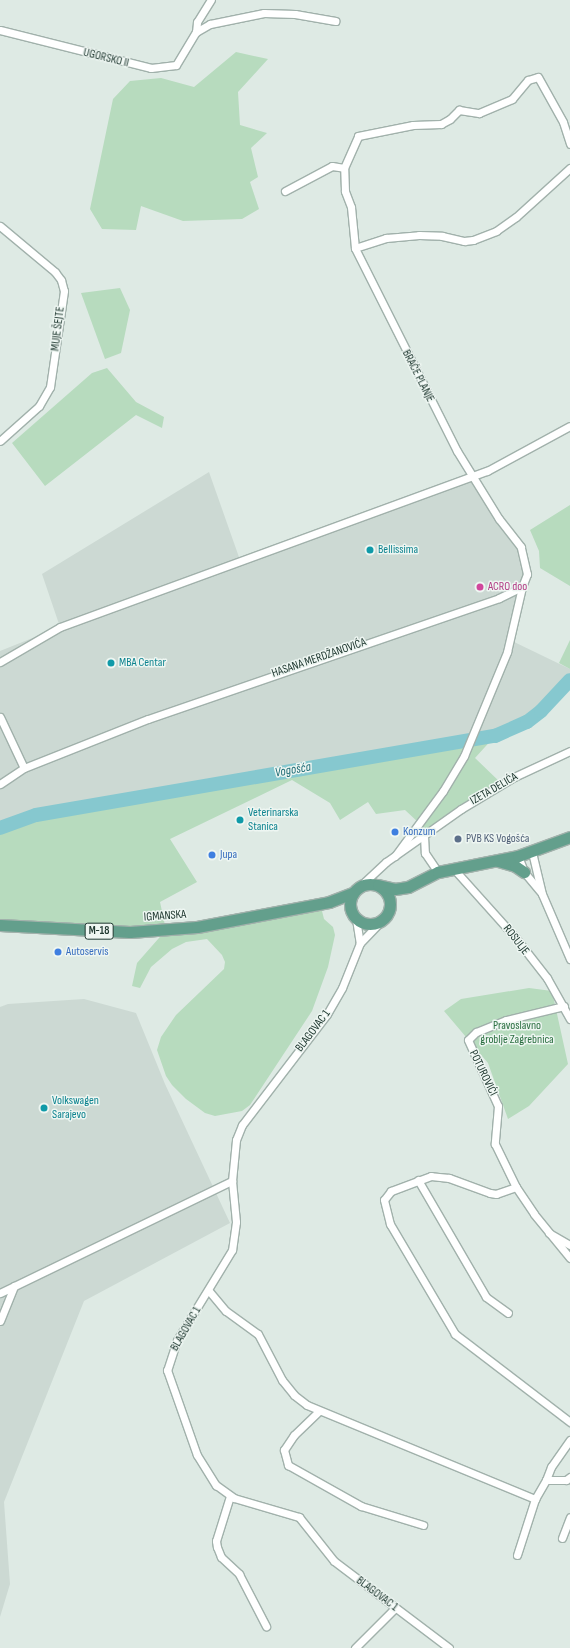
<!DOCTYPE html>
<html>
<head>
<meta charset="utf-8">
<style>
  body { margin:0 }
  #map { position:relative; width:570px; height:1648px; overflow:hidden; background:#deeae4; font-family:"Sofia Sans Condensed",sans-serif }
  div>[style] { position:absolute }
  .built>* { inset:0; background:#ccd9d3 }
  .green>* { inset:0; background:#b7dbbe }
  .river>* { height:14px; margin:-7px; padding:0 7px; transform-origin:7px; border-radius:7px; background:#86c8cf }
  .roads { filter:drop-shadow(1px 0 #a1b1ab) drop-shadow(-1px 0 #a1b1ab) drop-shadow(0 1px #a1b1ab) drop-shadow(0 -1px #a1b1ab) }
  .minor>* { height:7px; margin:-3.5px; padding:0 3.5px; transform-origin:3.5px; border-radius:3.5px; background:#fff }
  .primary>* { height:11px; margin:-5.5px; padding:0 5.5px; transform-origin:5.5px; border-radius:5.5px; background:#639f8c }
  .primary>.ring { margin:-5.5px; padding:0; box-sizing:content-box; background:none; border:11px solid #639f8c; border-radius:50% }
  .dots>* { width:11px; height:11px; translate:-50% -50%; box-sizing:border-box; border:2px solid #eef6f2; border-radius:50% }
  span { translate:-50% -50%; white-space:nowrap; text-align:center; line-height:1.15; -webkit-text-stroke:3px #eef6f2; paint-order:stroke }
  .shield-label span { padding:1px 3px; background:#eef6f2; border:1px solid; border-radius:3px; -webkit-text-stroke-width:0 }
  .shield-label { font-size:11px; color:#203931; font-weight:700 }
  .street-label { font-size:12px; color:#203931 }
  .culture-label { font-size:12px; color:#0d838f }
  .left { translate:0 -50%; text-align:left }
  .hotel-label { font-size:12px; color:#b23c85 }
  .shop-label { font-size:12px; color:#366cbe }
  .service-label { font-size:12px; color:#4e5e75 }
  .park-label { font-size:12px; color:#2b6f41 }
  .water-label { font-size:13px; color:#1b6a74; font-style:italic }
</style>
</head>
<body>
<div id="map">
  <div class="built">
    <i style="clip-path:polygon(209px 472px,240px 560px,471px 475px,521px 547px,527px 574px,510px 640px,570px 669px,570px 680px,541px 711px,527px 722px,495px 736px,36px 815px,0 828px,0 651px,60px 627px,42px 574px)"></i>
    <i style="clip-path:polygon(84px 999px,136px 1013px,165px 1084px,230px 1223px,84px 1301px,4px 1502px,10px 1584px,0 1617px,0 1007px,8px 1004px)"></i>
  </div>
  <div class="green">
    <i style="clip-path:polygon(236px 52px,268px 59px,238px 92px,240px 125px,267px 133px,251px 148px,258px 177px,250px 182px,259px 209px,242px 219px,183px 221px,141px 206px,136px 230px,102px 229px,90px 209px,113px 99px,130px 81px,161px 78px,194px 87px)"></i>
    <i style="clip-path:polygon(120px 288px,130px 310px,121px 353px,105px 359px,81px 293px)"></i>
    <i style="clip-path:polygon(107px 368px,136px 402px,164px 417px,162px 428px,136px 415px,45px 486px,12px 443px,92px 373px)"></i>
    <i style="clip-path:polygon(570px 505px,570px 586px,540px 568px,539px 551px,530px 530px)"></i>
    <i style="clip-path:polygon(570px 640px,570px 669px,559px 663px)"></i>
    <i style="clip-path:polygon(495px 736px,475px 758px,502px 784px,399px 853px,419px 823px,405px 810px,376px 814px,368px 802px,340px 820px,330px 803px,292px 780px,170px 839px,197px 882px,160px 902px,166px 930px,320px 903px,324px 919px,333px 927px,335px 935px,328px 967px,312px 1011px,250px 1105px,242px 1111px,215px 1116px,205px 1113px,186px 1099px,172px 1085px,166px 1076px,157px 1050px,161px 1037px,176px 1015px,224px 969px,225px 962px,222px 955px,207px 939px,186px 942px,172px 949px,151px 967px,140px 988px,132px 986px,137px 963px,166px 930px,0 926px,0 828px,14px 822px,36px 815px)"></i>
    <i style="clip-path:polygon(529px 988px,552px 991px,568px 1064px,529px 1106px,508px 1119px,488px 1063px,444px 1011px,461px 999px)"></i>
  </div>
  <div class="river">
    <i style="left:0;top:828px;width:38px;rotate:-20deg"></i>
    <i style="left:36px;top:815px;width:466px;rotate:-9.8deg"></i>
    <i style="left:495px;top:736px;width:35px;rotate:-24deg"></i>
    <i style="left:527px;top:722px;width:18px;rotate:-38deg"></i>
    <i style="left:541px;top:711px;width:42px;rotate:-46.9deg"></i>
  </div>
  <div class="roads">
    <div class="minor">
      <i style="left:0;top:30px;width:156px;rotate:14.1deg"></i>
      <i style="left:151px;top:68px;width:25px;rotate:-7deg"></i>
      <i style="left:176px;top:65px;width:39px;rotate:-59deg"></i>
      <i style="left:196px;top:32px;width:16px;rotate:-30deg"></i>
      <i style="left:210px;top:24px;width:55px;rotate:-11.5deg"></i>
      <i style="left:264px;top:13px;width:31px;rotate:2deg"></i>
      <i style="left:295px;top:14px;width:41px;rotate:9.9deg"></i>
      <i style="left:196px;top:32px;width:10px;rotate:-84deg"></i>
      <i style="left:197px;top:22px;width:26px;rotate:-58deg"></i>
      <i style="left:285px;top:191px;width:53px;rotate:-28deg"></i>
      <i style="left:332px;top:166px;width:12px;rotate:9deg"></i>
      <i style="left:0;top:226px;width:72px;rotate:39.9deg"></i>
      <i style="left:55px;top:272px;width:10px;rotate:53deg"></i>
      <i style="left:61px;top:280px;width:11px;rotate:75deg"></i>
      <i style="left:64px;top:291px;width:97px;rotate:98.3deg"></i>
      <i style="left:50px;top:387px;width:22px;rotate:120deg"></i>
      <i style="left:39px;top:406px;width:52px;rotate:138.1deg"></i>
      <i style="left:355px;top:248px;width:33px;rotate:-18deg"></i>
      <i style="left:386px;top:238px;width:33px;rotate:-5deg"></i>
      <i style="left:419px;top:235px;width:23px;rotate:2deg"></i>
      <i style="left:442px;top:236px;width:23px;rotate:13deg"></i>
      <i style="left:464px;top:241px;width:9px;rotate:-6deg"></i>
      <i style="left:473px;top:240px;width:25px;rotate:-21deg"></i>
      <i style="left:496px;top:231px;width:24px;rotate:-35deg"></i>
      <i style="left:516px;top:217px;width:73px;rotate:-42.2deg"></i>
      <i style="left:0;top:662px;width:69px;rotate:-30.3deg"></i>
      <i style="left:60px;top:627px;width:455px;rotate:-20.1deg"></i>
      <i style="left:487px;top:471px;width:94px;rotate:-28.5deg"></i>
      <i style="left:0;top:717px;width:56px;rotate:64.8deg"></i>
      <i style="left:0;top:784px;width:29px;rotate:-34deg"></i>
      <i style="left:24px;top:768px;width:133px;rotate:-21.6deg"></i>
      <i style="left:148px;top:719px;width:371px;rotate:-19deg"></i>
      <i style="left:499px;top:598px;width:25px;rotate:-26deg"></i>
      <i style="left:522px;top:587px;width:14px;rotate:-69deg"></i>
      <i style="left:527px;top:574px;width:28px;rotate:-103deg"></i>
      <i style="left:521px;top:547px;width:36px;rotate:-128deg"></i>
      <i style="left:499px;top:519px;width:80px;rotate:-121.7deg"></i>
      <i style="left:457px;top:451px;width:227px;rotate:-116.7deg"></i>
      <i style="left:355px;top:248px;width:41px;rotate:-95.6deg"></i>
      <i style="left:351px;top:207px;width:17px;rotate:-111deg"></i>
      <i style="left:345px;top:191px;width:23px;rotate:-92deg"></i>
      <i style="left:344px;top:168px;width:35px;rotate:-66deg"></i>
      <i style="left:358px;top:136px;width:56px;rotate:-11.3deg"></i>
      <i style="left:413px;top:125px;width:28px;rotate:-2deg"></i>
      <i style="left:441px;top:124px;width:10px;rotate:-29deg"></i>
      <i style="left:450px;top:119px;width:13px;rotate:-45deg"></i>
      <i style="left:459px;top:110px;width:20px;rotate:9deg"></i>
      <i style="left:479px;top:113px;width:36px;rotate:-23deg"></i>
      <i style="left:512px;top:99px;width:25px;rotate:-50deg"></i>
      <i style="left:528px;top:80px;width:10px;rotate:-17deg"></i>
      <i style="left:538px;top:77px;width:51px;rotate:60.9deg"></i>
      <i style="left:563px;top:122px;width:23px;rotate:72deg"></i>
      <i style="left:424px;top:836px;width:17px;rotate:87deg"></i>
      <i style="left:425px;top:853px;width:23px;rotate:56deg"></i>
      <i style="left:532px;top:852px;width:43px;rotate:76.6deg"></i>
      <i style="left:542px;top:894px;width:71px;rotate:66.7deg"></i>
      <i style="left:395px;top:856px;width:81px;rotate:-53.6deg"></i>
      <i style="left:443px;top:791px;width:41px;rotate:-59deg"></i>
      <i style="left:464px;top:756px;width:113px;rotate:-67.5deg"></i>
      <i style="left:507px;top:652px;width:67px;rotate:-77deg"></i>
      <i style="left:518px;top:856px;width:17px;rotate:69deg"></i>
      <i style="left:524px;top:872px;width:26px;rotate:50deg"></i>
      <i style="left:453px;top:868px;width:93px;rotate:48.1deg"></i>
      <i style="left:515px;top:937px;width:52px;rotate:52deg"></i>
      <i style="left:547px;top:978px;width:47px;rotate:60.7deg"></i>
      <i style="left:358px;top:888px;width:38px;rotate:-43deg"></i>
      <i style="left:386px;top:862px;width:92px;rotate:-35.2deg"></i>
      <i style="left:461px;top:809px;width:62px;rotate:-31.1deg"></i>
      <i style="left:514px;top:777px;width:62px;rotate:-24.9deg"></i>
      <i style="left:356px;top:919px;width:24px;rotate:81deg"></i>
      <i style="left:360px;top:943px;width:48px;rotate:111.8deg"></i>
      <i style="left:342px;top:988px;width:30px;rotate:120deg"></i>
      <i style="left:327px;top:1014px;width:140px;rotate:127.4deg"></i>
      <i style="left:242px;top:1125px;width:16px;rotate:112deg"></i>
      <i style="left:236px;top:1140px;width:41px;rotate:95.6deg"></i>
      <i style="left:232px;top:1181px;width:41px;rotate:84.4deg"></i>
      <i style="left:236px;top:1222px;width:28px;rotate:98deg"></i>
      <i style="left:232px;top:1250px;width:105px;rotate:121.4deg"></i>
      <i style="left:177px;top:1340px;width:32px;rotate:108deg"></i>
      <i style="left:167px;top:1370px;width:90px;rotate:70.6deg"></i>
      <i style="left:197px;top:1455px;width:36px;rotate:58deg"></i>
      <i style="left:216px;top:1485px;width:22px;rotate:36deg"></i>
      <i style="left:234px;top:1498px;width:68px;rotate:16.3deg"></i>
      <i style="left:299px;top:1517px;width:56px;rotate:51.5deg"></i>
      <i style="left:334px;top:1561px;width:144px;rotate:37.1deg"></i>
      <i style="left:360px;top:943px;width:28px;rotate:-46deg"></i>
      <i style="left:564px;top:1006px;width:60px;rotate:166.4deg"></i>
      <i style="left:506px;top:1020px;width:32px;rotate:158deg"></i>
      <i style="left:476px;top:1032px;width:11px;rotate:135deg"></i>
      <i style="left:468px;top:1040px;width:72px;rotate:65.6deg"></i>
      <i style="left:498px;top:1106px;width:38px;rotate:95deg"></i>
      <i style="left:495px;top:1144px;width:48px;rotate:64deg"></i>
      <i style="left:516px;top:1187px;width:32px;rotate:56deg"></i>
      <i style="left:534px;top:1214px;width:57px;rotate:50.7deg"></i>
      <i style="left:418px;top:1180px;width:135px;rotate:59.8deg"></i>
      <i style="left:486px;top:1297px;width:27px;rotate:36deg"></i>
      <i style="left:516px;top:1187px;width:21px;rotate:161deg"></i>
      <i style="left:496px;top:1194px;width:6px;rotate:-171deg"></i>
      <i style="left:490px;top:1193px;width:44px;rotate:-159.9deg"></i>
      <i style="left:449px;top:1178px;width:18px;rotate:-174deg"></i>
      <i style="left:431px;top:1176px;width:43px;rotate:159.4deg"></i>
      <i style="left:391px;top:1191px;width:11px;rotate:128deg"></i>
      <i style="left:384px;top:1200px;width:25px;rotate:76deg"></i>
      <i style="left:390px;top:1224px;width:128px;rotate:59.4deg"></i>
      <i style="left:455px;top:1334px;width:145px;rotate:37.4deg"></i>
      <i style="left:549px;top:1233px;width:24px;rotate:30deg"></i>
      <i style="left:209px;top:1291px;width:26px;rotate:50deg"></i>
      <i style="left:226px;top:1311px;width:39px;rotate:36deg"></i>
      <i style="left:258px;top:1334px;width:52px;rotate:62.4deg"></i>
      <i style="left:282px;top:1380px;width:19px;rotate:51deg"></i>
      <i style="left:294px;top:1395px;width:16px;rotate:38deg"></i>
      <i style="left:307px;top:1405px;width:247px;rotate:22.4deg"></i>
      <i style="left:0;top:1293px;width:258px;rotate:-25.8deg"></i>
      <i style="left:0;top:1321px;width:38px;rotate:-68deg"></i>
      <i style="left:319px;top:1411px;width:35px;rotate:136deg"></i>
      <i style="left:294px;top:1435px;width:18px;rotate:124deg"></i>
      <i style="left:284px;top:1450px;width:16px;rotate:75deg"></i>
      <i style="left:288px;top:1465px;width:84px;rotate:29.3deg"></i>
      <i style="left:361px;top:1506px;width:65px;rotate:17deg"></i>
      <i style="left:546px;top:1480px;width:14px;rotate:-69deg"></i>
      <i style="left:551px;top:1467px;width:33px;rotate:-55deg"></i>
      <i style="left:230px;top:1496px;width:47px;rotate:107.3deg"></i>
      <i style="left:216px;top:1541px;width:6px;rotate:81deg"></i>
      <i style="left:217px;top:1547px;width:11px;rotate:68deg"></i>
      <i style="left:221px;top:1557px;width:25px;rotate:43deg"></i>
      <i style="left:239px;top:1574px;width:59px;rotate:62.6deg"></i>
      <i style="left:562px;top:1538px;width:22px;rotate:-69deg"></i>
      <i style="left:517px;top:1555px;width:59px;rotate:-72.2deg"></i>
      <i style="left:535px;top:1499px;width:22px;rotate:-60deg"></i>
      <i style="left:546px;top:1480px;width:20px"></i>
      <i style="left:566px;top:1480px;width:5px;rotate:-37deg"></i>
      <i style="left:355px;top:1648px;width:57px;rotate:-45deg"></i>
    </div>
    <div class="primary">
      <i style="left:498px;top:861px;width:18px;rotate:16deg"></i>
      <i style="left:515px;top:866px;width:11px;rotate:34deg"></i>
      <i class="ring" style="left:350px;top:884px;width:29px;height:29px"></i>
      <i style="left:378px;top:885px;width:17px;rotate:13deg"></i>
      <i style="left:395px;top:889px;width:13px;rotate:-9deg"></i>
      <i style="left:408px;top:887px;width:34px;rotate:-27deg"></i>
      <i style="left:438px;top:872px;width:82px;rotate:-11.3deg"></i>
      <i style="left:518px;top:856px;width:55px;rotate:-20.1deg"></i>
      <i style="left:0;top:925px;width:130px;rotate:3.1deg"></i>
      <i style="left:130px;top:932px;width:67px;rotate:-4.3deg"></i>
      <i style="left:197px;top:927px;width:134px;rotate:-10.7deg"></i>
      <i style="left:329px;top:902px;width:26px;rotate:-21deg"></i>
    </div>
  </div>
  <div class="dots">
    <i style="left:370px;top:550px;background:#0f9aa8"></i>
    <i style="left:480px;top:587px;background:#d1479c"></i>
    <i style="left:111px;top:663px;background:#0f9aa8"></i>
    <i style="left:240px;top:820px;background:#0f9aa8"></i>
    <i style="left:395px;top:832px;background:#3f7fe0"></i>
    <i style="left:458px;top:839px;background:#5c6f8a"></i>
    <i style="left:212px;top:855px;background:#3f7fe0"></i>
    <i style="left:58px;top:952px;background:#3f7fe0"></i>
    <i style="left:44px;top:1108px;background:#0f9aa8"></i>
  </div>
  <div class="shield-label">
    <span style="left:99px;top:931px">M-18</span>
  </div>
  <div class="street-label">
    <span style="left:106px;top:58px;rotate:14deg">UGORSKO II</span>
    <span style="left:58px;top:329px;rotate:-83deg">MUJE ŠEJTE</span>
    <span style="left:418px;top:376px;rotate:63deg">BRAĆE PLANJE</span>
    <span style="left:319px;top:658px;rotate:-19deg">HASANA MERDŽANOVIĆA</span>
    <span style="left:494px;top:789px;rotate:-30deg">IZETA DELIĆA</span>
    <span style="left:165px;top:916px;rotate:-4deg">IGMANSKA</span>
    <span style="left:516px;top:940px;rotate:52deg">ROSULJE</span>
    <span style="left:313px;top:1031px;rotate:-53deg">BLAGOVAC 1</span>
    <span style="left:483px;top:1073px;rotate:64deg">POTUROVIĆI</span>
    <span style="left:186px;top:1329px;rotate:-60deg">BLAGOVAC 1</span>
    <span style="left:377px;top:1594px;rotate:37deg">BLAGOVAC 1</span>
  </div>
  <div class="culture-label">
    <span class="left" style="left:378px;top:550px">Bellissima</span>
    <span class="left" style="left:119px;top:663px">MBA Centar</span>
    <span class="left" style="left:248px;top:820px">Veterinarska<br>Stanica</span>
    <span class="left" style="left:52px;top:1108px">Volkswagen<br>Sarajevo</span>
  </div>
  <div class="hotel-label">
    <span class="left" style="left:488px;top:587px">ACRO doo</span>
  </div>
  <div class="shop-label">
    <span class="left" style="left:403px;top:832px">Konzum</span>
    <span class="left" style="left:220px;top:855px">Jupa</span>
    <span class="left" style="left:66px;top:952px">Autoservis</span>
  </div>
  <div class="service-label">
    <span class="left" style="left:466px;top:839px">PVB KS Vogošća</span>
  </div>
  <div class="park-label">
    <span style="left:517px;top:1033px">Pravoslavno<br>groblje Zagrebnica</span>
  </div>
  <div class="water-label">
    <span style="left:293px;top:770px;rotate:-10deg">Vogošća</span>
  </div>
</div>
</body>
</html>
